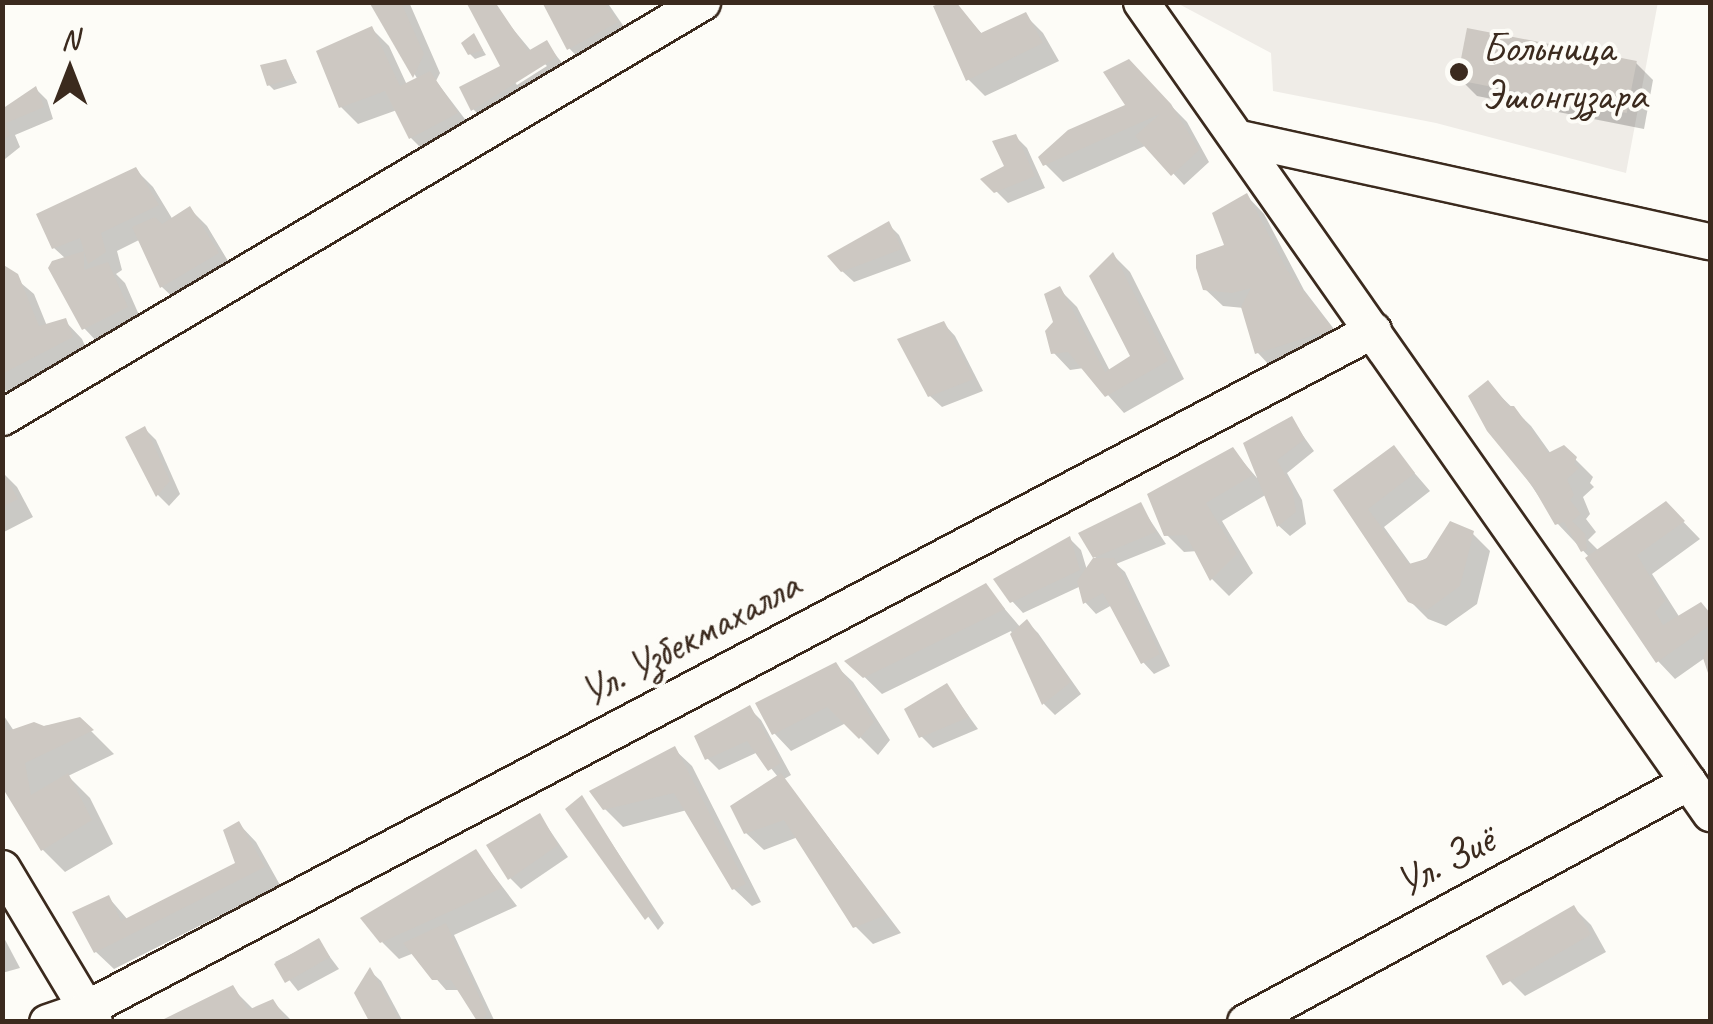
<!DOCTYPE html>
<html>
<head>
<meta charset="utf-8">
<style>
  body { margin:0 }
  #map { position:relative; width:1713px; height:1024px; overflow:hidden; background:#fdfcf7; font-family:Caveat,sans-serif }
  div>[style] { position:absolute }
  .built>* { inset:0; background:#efece7 }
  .shadow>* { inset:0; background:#0003 }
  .building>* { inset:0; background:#cdc8c2; transform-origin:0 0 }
  .roads { filter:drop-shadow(2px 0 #3b2a1e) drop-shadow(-2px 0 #3b2a1e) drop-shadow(0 2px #3b2a1e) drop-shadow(0 -2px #3b2a1e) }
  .minor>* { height:35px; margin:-17.5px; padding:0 17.5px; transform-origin:17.5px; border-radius:17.5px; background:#fdfcf7 }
  .dots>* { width:28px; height:28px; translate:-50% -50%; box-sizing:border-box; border:5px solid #fdfcf7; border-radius:50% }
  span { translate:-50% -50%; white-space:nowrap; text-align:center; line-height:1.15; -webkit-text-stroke:8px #fdfcf7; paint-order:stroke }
  .poi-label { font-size:42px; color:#3b2a1e }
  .left { translate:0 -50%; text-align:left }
  .street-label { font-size:42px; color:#3b2a1e }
  .frame { position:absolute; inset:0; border:5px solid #3b2a1e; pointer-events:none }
  .north { position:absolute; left:20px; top:20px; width:100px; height:100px; -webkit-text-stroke:8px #fdfcf7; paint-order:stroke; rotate:0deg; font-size:28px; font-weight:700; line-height:40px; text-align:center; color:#3b2a1e }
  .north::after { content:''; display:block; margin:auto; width:35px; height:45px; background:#3b2a1e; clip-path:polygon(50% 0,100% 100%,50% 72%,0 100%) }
</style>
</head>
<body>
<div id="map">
  <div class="built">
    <i style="clip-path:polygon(1658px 2px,1626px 173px,1436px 123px,1273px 91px,1271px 53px,1177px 3px)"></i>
  </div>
  <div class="shadow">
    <i style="clip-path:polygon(372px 2px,409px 2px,440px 73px,436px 81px,474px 131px,428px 155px,411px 138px,397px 110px,358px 124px,341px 107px,372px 29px,389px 46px,407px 85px,418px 80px)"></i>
    <i style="clip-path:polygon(545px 2px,607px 2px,633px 40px,586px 66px,569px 48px)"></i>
    <i style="clip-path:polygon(953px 2px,983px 35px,1025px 15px,1043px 33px,1059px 61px,985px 96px,968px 79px)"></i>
    <i style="clip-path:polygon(evenodd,493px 5px,532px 52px,546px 43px,572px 75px,490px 126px,473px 109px,504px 67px,493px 5px,544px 63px,547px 66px,517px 85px,514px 81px,544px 63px)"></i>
    <i style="clip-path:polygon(474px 36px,486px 55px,475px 59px,470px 54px)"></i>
    <i style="clip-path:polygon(286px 62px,297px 83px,274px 90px,269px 85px)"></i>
    <i style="clip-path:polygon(1128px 62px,1187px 122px,1209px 162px,1184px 185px,1147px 145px,1063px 182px,1045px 164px,1129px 107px)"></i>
    <i style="clip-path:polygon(1636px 63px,1653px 80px,1644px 129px,1477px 96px,1460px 79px)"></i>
    <i style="clip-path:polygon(36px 89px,47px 100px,53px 119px,15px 135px,20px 147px,5px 159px,2px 112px)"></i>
    <i style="clip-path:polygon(1016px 137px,1027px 148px,1045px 188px,1008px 203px,985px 180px,1007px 167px)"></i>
    <i style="clip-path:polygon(136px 170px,153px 187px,173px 220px,190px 209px,207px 226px,234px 271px,180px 304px,162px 287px,141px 239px,117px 251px,122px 270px,116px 274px,125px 283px,143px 324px,101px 346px,84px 328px,66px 259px,54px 248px)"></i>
    <i style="clip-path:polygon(1247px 196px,1264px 214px,1304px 290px,1347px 346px,1274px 370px,1257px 352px,1244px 308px,1223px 306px,1205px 289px)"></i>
    <i style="clip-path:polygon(888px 224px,899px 235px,911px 261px,854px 282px,842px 271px)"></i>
    <i style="clip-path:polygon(1113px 255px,1130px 272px,1184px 379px,1124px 413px,1084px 368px,1070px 370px,1053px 352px,1059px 289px,1077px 307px,1110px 371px,1134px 356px)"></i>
    <i style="clip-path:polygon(2px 267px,34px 294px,47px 326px,65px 321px,82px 339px,89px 355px,11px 395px,2px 387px)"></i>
    <i style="clip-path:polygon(944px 324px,955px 336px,983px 391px,942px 407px,930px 396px)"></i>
    <i style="clip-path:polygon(1488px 384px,1531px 426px,1551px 454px,1564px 448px,1593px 477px,1590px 483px,1594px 487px,1583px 497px,1590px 514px,1586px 519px,1596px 532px,1588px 540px,1599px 551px,1666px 504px,1700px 539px,1652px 574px,1680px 618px,1700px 606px,1710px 616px,1710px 673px,1709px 655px,1675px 679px,1658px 661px,1590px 558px,1557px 523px,1471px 397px)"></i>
    <i style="clip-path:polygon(1291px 419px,1314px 451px,1287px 473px,1302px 500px,1306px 524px,1290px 536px,1279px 526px,1267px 494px,1222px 521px,1253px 573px,1229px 596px,1212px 579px,1198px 551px,1184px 552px,1166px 534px,1233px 450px,1257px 478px)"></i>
    <i style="clip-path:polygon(145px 429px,156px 440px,180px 494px,169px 506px,158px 495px,128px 438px)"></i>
    <i style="clip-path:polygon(1393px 448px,1430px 491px,1384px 527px,1412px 566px,1472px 533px,1490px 551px,1477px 604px,1446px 626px,1428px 619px,1409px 600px,1336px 491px)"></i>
    <i style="clip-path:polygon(2px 472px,17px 487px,33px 517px,2px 533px)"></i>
    <i style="clip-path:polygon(1140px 505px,1166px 544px,1116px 564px,1125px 572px,1170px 666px,1154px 674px,1143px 662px,1112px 605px,1096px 614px,1085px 602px,1081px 586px,1023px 613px,1012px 601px,1070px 539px,1081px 550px,1087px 570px,1097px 560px,1081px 534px)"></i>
    <i style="clip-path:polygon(986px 587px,1021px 628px,1027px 622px,1038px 633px,1081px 694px,1055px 715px,1044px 704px,1011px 631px,882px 694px,848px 661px)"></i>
    <i style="clip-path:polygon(835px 665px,853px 682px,890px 740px,878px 755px,846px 723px,791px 751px,774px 733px)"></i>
    <i style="clip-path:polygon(947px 686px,978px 729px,933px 748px,921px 736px)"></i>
    <i style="clip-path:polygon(749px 708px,761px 720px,791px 775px,784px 779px,901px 933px,873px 944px,855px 926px,798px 837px,764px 850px,746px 833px,778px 777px,758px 752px,719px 770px,707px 758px)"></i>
    <i style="clip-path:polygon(2px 713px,14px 731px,80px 720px,114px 754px,68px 776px,90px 798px,113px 844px,65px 872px,43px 850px,2px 782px)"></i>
    <i style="clip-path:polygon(674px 749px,692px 766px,761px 902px,752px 906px,734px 889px,687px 810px,623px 827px,605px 809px)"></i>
    <i style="clip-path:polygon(582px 798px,664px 923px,658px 930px,569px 809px)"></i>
    <i style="clip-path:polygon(540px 816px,568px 857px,521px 889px,510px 878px)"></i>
    <i style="clip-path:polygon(239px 824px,256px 842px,280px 885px,114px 969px,96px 952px,76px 913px,109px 898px,128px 920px,238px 864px)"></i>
    <i style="clip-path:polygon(476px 852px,517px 906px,454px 935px,495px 1022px,479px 1022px,460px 990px,446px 990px,414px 953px,399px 959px,382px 942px)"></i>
    <i style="clip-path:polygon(1574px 908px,1591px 925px,1606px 952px,1525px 996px,1507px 978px)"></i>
    <i style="clip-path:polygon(2px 934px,20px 968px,2px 973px)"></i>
    <i style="clip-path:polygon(318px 941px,339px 969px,298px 991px,275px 962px)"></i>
    <i style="clip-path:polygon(370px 971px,381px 981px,403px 1022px,372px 1022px,357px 993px)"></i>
    <i style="clip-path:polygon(232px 988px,254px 1010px,273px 1002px,293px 1022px,166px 1022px)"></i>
  </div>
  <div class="building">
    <i style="clip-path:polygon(369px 2px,401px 2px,424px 54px,413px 78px)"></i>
    <i style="clip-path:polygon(466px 2px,495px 2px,528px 51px,547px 40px,557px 57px,471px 111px,459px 87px,500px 66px)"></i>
    <i style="clip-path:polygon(542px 2px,604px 2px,618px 22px,567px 50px)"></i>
    <i style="clip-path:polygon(944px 2px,956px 2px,981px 33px,1026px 12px,1043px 43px,966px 81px,933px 6px)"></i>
    <i style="clip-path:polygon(372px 26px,400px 86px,430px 71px,458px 113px,409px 139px,385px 91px,339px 108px,316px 51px)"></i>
    <i style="left:1467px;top:28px;width:173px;height:53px;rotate:11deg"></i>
    <i style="clip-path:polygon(474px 33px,483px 50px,468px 55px,461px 43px)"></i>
    <i style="clip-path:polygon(286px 59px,294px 78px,267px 86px,260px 65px)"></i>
    <i style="clip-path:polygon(1129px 59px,1171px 104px,1199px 150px,1171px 176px,1135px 136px,1160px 114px,1043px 166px,1038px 157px,1068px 130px,1125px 105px,1103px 72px)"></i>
    <i style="clip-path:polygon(36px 86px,44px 107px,6px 123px,10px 135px,2px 141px,2px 109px)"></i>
    <i style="clip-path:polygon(1016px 134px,1035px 176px,994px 193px,980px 179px,1004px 166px,992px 141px)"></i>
    <i style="clip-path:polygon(136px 167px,159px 205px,101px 233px,106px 252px,88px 264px,80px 238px,52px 249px,36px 214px)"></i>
    <i style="clip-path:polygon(1247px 193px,1287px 270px,1333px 329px,1255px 354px,1241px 307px,1251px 288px,1232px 293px,1203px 290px,1196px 268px,1196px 255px,1224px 245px,1212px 213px)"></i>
    <i style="clip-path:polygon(190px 206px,219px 253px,160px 288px,132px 227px,155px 217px,162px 224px)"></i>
    <i style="clip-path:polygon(889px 221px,902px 249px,841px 272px,827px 256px)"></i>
    <i style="clip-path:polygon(84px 251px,84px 270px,108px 262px,128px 307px,82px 330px,48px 268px,52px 261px)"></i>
    <i style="clip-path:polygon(1113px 252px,1168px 361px,1105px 397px,1068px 352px,1051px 354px,1045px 331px,1053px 322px,1044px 294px,1060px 286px,1105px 372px,1130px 356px,1089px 276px)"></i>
    <i style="clip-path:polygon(2px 264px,18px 274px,39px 326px,66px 318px,73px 337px,2px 374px)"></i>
    <i style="clip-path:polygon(944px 321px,974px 379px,928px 397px,897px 339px)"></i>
    <i style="clip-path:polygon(1488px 380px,1509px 406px,1514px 406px,1548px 453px,1564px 445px,1577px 457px,1574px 464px,1579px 468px,1567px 479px,1574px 495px,1570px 500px,1581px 514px,1572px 521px,1585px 534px,1587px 549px,1581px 552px,1564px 522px,1555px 525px,1533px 487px,1487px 431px,1468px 396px)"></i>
    <i style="clip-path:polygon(1292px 416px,1305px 439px,1277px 460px,1292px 487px,1296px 512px,1277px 527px,1243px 443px)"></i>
    <i style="clip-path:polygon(145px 426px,170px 481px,156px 497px,125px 437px)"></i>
    <i style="clip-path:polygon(1394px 445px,1415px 473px,1368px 509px,1409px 564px,1426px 559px,1450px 521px,1474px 531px,1460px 586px,1427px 610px,1408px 602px,1333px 490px)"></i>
    <i style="clip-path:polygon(1233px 447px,1253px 475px,1206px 503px,1237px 554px,1210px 581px,1186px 535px,1164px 536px,1147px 494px)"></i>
    <i style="clip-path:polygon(2px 470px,18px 499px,2px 507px)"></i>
    <i style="clip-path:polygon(1666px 501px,1685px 521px,1637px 555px,1665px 601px,1655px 612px,1663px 625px,1701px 602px,1710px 613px,1710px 625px,1656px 663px,1585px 558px)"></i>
    <i style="clip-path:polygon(1141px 502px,1156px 532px,1093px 558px,1078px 533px)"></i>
    <i style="clip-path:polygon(1070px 536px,1080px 570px,1010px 603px,993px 579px)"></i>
    <i style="clip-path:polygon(1093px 558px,1114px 558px,1160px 654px,1141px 664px,1103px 593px,1083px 604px,1077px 581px)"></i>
    <i style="clip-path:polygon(986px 583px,1005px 609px,863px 678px,844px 661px)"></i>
    <i style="clip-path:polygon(1027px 619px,1071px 682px,1042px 705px,1010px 634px)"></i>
    <i style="clip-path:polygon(1710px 642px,1710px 679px,1703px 658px)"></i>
    <i style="clip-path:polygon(836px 662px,874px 722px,859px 739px,827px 707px,772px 735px,755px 703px)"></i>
    <i style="clip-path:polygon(947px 683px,969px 717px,919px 738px,904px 709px)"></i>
    <i style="clip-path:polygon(750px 705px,781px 763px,768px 771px,747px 741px,705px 760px,694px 736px)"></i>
    <i style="clip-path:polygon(80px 717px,94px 730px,25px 763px,31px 795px,68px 773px,92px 820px,41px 851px,2px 787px,2px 722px,8px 731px,34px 722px,44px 726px)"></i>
    <i style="clip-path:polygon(675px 746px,746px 884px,732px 890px,674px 793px,603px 810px,589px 791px)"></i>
    <i style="clip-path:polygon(781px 773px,886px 915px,853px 928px,784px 820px,744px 834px,730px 806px)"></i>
    <i style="clip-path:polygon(582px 795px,654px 911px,645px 920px,565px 809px)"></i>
    <i style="clip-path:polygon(540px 813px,558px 845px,508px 880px,486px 845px)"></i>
    <i style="clip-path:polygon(239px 821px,265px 867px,94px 953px,72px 912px,109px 895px,121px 921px,235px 863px,223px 830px)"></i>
    <i style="clip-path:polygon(476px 849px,502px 888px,380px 943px,360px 918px)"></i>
    <i style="left:1574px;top:905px;width:34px;height:102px;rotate:60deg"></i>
    <i style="clip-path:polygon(446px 923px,487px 1014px,482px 1021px,477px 1021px,451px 980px,432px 980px,403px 943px)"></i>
    <i style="left:319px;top:938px;width:22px;height:52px;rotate:60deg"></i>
    <i style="clip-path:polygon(370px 967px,400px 1021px,369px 1021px,354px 993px)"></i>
    <i style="clip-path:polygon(233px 985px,248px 1010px,273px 999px,287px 1021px,160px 1021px)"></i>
  </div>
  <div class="roads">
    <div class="minor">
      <i style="left:1141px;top:2px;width:991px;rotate:54.95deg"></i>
      <i style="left:1240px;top:138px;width:481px;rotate:12.4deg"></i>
      <i style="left:2px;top:417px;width:814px;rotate:-30.66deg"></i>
      <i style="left:2px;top:868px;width:179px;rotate:59.1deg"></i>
      <i style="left:47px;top:1022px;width:40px;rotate:-18.9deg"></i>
      <i style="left:85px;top:1009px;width:1456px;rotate:-27.8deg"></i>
      <i style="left:1245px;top:1022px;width:504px;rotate:-28.45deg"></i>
    </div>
  </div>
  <div class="dots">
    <i style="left:1459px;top:72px;background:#3b2a1e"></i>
  </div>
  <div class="poi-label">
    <span class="left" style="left:1482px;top:72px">Больница<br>Эшонгузара</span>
  </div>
  <div class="street-label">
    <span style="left:690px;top:639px;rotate:-28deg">Ул. Узбекмахалла</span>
    <span style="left:1445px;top:862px;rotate:-28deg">Ул. Зиё</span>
  </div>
  <div class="frame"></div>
  <div class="north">N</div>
</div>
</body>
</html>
